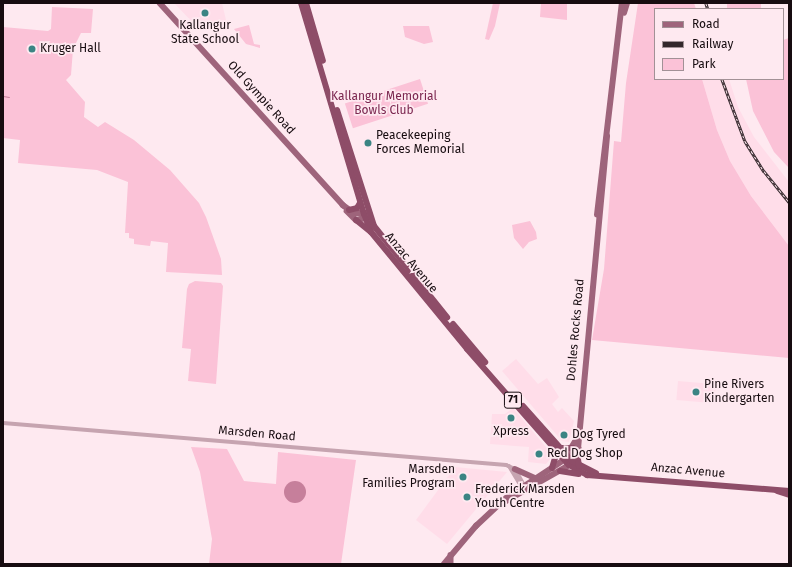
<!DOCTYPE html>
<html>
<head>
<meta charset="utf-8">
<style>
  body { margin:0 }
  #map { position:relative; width:792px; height:567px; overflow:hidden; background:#fee9f0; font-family:"Fira Sans",sans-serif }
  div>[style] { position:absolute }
  .built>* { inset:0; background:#ffdde9; transform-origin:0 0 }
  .green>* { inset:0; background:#fbc2d7; transform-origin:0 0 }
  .water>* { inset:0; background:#c67f9b }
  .round { border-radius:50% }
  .stream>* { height:1px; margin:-0.5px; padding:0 0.5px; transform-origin:0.5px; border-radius:0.5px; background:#c67f9b }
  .minor>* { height:4px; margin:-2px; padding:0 2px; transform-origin:2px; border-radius:2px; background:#c6a4b0 }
  .major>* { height:5.5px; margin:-2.75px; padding:0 2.75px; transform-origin:2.75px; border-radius:2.75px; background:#9e647b }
  .highway>* { height:6px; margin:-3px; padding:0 3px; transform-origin:3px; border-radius:3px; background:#8e4d68 }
  .rail>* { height:2.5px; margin-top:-1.25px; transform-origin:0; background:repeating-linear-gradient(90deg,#fee9f0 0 3px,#33272b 0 6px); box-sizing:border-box; border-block:1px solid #33272b }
  .dots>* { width:11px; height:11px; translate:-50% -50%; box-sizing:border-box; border:2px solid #fee9f0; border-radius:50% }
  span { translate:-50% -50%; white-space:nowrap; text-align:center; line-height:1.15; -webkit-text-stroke:3.5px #fee9f0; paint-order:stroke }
  .shield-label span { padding:1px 3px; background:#fee9f0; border:1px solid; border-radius:3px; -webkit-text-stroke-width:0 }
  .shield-label { font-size:11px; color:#170c10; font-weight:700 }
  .poi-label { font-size:12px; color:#170c10 }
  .left { translate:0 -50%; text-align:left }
  .right { translate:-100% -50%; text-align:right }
  .park-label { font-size:12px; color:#7b264f }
  .street-label { font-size:12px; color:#170c10 }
  .frame { position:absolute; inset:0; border:4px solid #170c10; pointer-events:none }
  .legend { position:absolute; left:654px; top:8px; width:130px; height:72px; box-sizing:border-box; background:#fee9f0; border:1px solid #a29196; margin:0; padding:5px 7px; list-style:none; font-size:12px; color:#170c10 }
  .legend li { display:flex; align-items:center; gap:8px; height:20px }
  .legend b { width:20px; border:1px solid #a29196 }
</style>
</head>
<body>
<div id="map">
  <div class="built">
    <i style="clip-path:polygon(174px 3px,222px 3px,226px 20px,198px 28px)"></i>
    <i style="clip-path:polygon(702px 79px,729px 79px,738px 107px,754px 137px,789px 182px,789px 246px,751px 196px,730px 161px,717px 130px)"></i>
    <i style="clip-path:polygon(516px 359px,538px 384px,547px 378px,559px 397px,552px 404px,558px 412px,562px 408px,574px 421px,569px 442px,562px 441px,502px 371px)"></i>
    <i style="left:678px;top:381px;width:38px;height:19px;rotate:5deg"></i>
    <i style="clip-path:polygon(513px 408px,551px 453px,552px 457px,546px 464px,528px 462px,529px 447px,490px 444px,492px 414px,505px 414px)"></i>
    <i style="clip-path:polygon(455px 467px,507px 472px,447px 544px,416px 520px)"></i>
  </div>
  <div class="green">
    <i style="clip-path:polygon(493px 3px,500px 3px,495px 26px,489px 40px,485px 39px)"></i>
    <i style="clip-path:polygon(541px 3px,567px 3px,567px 20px,540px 17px)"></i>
    <i style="clip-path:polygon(638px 3px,694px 3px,696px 9px,655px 9px,655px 79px,702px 79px,717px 130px,730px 161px,751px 196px,789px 246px,789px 358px,592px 340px,604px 269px,614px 141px,621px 142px,626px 83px)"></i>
    <i style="left:727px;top:3px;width:34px;height:6px"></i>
    <i style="clip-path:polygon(52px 7px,93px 9px,91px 33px,81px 33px,73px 49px,71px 75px,66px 80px,85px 102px,84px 117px,98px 127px,105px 122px,134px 140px,170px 170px,199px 203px,206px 217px,221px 259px,222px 275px,166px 272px,168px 243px,151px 241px,150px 246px,134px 244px,134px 239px,129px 238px,129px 233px,125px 233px,128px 182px,97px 170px,18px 163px,20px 140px,3px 138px,3px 27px,48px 31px,51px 29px)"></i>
    <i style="clip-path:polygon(249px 25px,254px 44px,260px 45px,260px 48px,246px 44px,234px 29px)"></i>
    <i style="clip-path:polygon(403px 26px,429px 26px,433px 42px,424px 44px,405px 37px)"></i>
    <i style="clip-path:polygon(789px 38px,789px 168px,774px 152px,753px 111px,746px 79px,783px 79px,783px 40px)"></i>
    <i style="left:420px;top:79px;width:26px;height:79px;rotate:72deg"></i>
    <i style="clip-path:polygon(530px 221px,536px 232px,537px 239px,529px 242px,523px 249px,514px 238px,512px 225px)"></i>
    <i style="clip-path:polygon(195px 281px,221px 283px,223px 286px,216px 384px,188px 381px,191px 349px,182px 348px,187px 289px,189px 284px)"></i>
    <i style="clip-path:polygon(191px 447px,227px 449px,244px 481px,276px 484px,278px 452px,356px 460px,341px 564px,209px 564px,212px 539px,200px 472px)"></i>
  </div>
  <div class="water">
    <i class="round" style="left:284px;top:481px;width:22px;height:22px"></i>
  </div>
  <div class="stream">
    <i style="left:3px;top:96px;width:6px;rotate:9deg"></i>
  </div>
  <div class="minor">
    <i style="left:3px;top:423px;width:505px;rotate:4.77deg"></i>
    <i style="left:506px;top:465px;width:10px;rotate:24deg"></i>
    <i style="left:515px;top:469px;width:21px;rotate:61deg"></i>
    <i style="left:509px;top:466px;width:27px;rotate:59deg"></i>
  </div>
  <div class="major">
    <i style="left:160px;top:3px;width:273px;rotate:47.8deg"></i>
    <i style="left:343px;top:205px;width:14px;rotate:36deg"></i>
    <i style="left:354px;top:213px;width:13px"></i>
    <i style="left:624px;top:13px;width:10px;rotate:-73deg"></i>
    <i style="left:347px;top:211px;width:13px;rotate:45deg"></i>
    <i style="left:356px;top:220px;width:14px;rotate:-12deg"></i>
    <i style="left:597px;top:215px;width:213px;rotate:-83.3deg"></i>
    <i style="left:515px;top:469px;width:22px;rotate:24deg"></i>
    <i style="left:501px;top:504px;width:75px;rotate:-29.6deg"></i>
    <i style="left:566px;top:467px;width:22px;rotate:-56deg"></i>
    <i style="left:578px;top:449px;width:314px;rotate:-84.7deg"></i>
    <i style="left:451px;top:555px;width:9px;rotate:90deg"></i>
    <i style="left:444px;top:564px;width:50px;rotate:-49.9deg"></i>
    <i style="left:476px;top:526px;width:40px;rotate:-43deg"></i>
    <i style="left:505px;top:499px;width:71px;rotate:-33.5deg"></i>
    <i style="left:564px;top:460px;width:27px;rotate:-59deg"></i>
  </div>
  <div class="highway">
    <i style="left:301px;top:3px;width:220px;rotate:73.4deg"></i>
    <i style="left:364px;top:214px;width:19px;rotate:69deg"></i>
    <i style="left:371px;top:232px;width:151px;rotate:50.6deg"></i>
    <i style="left:467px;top:349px;width:154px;rotate:48.7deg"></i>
    <i style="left:569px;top:465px;width:21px;rotate:29deg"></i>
    <i style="left:587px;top:475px;width:203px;rotate:4.5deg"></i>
    <i style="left:306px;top:3px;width:60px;rotate:73.7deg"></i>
    <i style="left:337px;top:110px;width:122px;rotate:72.3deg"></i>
    <i style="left:374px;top:226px;width:117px;rotate:51.3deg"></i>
    <i style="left:349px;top:210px;width:8px;rotate:-14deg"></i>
    <i style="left:357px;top:208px;width:6px;rotate:-59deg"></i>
    <i style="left:356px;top:220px;width:19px;rotate:39deg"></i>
    <i style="left:453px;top:324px;width:50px;rotate:49.9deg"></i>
    <i style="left:523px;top:406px;width:74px;rotate:48.3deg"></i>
    <i style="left:572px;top:461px;width:27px;rotate:27deg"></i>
    <i style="left:561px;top:448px;width:12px"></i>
    <i style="left:577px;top:452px;width:14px;rotate:82deg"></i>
    <i style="left:552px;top:468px;width:17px;rotate:-73deg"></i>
    <i style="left:560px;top:471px;width:19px;rotate:9deg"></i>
    <i style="left:777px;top:491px;width:13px;rotate:18deg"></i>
  </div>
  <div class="rail">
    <i style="left:706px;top:3px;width:6px;rotate:72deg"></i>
    <i style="left:722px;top:79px;width:66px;rotate:69.6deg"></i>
    <i style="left:745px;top:141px;width:36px;rotate:58deg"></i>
    <i style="left:764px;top:171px;width:40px;rotate:51deg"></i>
  </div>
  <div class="dots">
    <i style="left:205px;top:13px;background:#3b8483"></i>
    <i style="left:32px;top:49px;background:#3b8483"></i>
    <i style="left:368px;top:143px;background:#3b8483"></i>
    <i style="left:696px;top:392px;background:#3b8483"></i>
    <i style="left:511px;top:418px;background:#3b8483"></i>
    <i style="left:564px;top:435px;background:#3b8483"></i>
    <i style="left:539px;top:454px;background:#3b8483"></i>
    <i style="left:463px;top:477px;background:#3b8483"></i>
    <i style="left:467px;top:497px;background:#3b8483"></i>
  </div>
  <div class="shield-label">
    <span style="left:513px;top:400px">71</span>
  </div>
  <div class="poi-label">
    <span style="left:205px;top:33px">Kallangur<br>State School</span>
    <span class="left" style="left:40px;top:49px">Kruger Hall</span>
    <span class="left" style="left:376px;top:143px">Peacekeeping<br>Forces Memorial</span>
    <span class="left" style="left:704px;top:392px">Pine Rivers<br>Kindergarten</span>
    <span style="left:511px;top:432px">Xpress</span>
    <span class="left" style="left:572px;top:435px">Dog Tyred</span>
    <span class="left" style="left:547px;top:454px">Red Dog Shop</span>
    <span class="right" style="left:455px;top:477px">Marsden<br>Families Program</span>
    <span class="left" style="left:475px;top:497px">Frederick Marsden<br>Youth Centre</span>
  </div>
  <div class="park-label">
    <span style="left:384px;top:104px">Kallangur Memorial<br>Bowls Club</span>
  </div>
  <div class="street-label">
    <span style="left:261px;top:98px;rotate:48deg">Old Gympie Road</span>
    <span style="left:411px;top:263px;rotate:50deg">Anzac Avenue</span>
    <span style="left:576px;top:330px;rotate:-85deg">Dohles Rocks Road</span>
    <span style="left:257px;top:434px;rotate:5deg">Marsden Road</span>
    <span style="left:688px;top:471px;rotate:5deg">Anzac Avenue</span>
  </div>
  <div class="frame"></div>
  <ul class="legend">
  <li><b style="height:5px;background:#9e647b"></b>Road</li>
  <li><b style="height:5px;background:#33272b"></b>Railway</li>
  <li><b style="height:11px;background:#fbc2d7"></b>Park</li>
  </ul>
</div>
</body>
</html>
